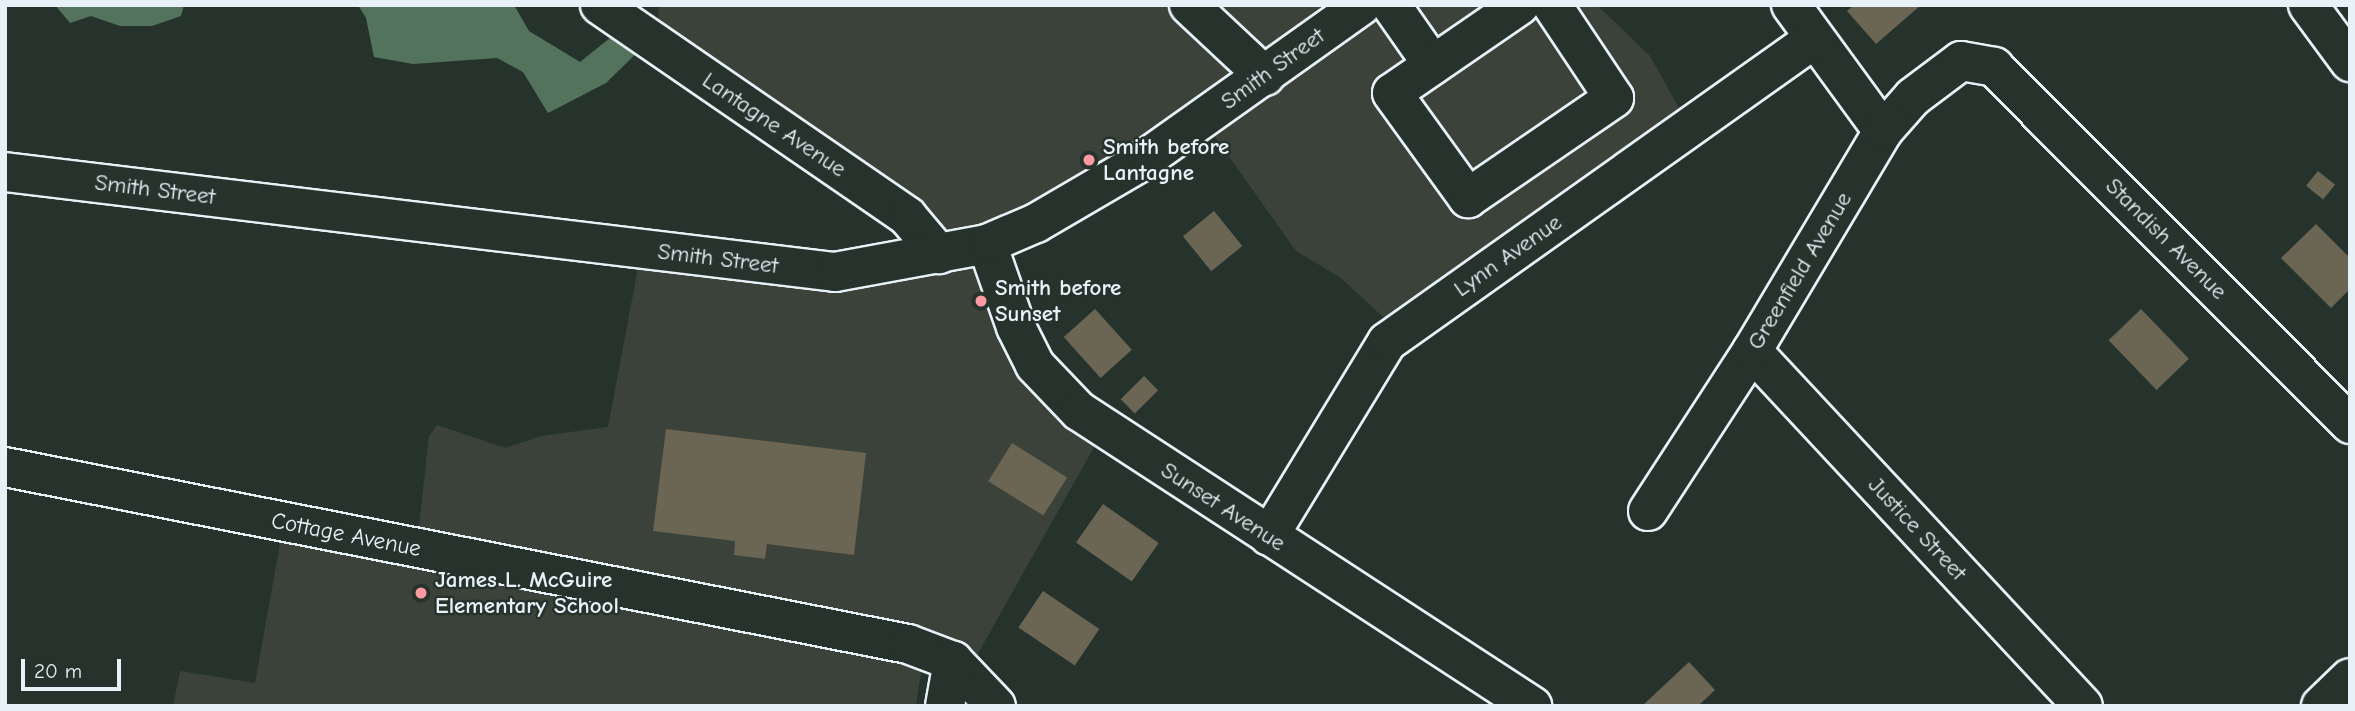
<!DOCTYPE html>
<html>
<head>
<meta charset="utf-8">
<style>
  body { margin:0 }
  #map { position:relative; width:2355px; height:711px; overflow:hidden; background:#26332d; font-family:"Comic Neue",sans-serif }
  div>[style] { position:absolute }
  .built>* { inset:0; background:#3b4239 }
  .green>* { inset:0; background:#54735c }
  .building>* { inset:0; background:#6b6554; transform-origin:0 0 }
  .roads { filter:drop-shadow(2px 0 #e8f1f8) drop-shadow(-2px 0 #e8f1f8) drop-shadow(0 2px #e8f1f8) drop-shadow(0 -2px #e8f1f8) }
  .minor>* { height:38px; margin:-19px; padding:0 19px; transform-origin:19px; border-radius:19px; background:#26332d }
  .major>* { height:38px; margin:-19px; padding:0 19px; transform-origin:19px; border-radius:19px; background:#26332d }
  .dots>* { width:19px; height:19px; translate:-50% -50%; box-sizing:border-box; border:4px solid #26332d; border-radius:50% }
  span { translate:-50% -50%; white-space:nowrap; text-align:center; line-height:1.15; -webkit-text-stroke:5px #26332d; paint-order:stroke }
  .street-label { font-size:23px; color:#e8f1f8 }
  .poi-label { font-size:23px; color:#e8f1f8; font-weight:700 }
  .left { translate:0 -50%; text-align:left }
  .frame { position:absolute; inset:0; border:7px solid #e8f1f8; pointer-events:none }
  .scale { position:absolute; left:21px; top:659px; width:100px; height:32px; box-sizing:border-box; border:4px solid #e8f1f8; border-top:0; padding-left:9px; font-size:21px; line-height:24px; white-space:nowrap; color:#e8f1f8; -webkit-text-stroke:5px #26332d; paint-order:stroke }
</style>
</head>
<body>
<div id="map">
  <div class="built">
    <i style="clip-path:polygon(659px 5px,1597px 5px,1650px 56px,1684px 117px,1395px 328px,1341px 278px,1296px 251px,1201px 117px,993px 229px,1011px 314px,1106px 426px,972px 664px,418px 535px,429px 436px,437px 425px,505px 448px,541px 436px,608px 427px,641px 252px,739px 257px,887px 252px,941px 243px,656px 43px)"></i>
    <i style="clip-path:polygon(281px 538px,922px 666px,916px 706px,173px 706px,180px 671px,255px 683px)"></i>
  </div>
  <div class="green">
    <i style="clip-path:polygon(55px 5px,184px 5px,181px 16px,152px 26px,120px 26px,91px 16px,70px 23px)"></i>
    <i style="clip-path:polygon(358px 5px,514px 5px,529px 31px,580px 62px,615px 34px,650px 40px,606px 83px,548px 113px,523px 72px,497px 58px,413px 64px,374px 57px,366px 18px)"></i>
  </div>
  <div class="building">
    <i style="clip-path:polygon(1854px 5px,1921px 5px,1876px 44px,1847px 11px)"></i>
    <i style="left:2318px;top:171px;width:22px;height:19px;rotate:39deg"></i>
    <i style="left:1214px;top:211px;width:45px;height:40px;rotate:51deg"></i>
    <i style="clip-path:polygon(2316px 224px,2350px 258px,2350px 289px,2331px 308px,2281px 258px)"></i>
    <i style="left:1095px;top:309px;width:55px;height:42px;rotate:48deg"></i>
    <i style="left:2141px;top:309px;width:69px;height:45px;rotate:46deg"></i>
    <i style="left:1144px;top:376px;width:20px;height:33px;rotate:45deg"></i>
    <i style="clip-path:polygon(666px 429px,866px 453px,854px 555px,767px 544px,765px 559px,734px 555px,735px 541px,653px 531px)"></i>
    <i style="left:1012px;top:443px;width:65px;height:45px;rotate:32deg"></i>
    <i style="left:1103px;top:504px;width:68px;height:47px;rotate:35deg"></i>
    <i style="left:1043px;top:591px;width:68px;height:44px;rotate:34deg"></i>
    <i style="clip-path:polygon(1689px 662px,1715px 690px,1698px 706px,1642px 706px)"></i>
  </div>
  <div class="roads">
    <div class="minor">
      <i style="left:600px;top:5px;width:373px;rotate:34.5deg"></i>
      <i style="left:907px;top:216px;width:50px;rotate:49.9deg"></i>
      <i style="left:1189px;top:5px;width:104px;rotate:43.1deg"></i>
      <i style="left:1391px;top:5px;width:73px;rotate:55deg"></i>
      <i style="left:1520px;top:5px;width:155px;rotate:145.5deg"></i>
      <i style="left:1392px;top:93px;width:130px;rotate:54.1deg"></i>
      <i style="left:1468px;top:198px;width:177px;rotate:-34.4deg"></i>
      <i style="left:1614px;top:98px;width:112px;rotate:-123.7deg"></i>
      <i style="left:1791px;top:5px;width:156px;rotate:53.9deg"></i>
      <i style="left:2308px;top:5px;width:71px;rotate:53.6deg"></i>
      <i style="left:987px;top:244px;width:88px;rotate:70.7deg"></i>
      <i style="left:1016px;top:327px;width:42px;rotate:63.4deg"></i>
      <i style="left:1035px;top:365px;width:64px;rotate:46.3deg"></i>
      <i style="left:1079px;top:411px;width:541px;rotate:33.07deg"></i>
      <i style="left:1752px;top:351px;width:485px;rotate:47deg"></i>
      <i style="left:5px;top:467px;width:920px;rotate:11.09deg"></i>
      <i style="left:908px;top:644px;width:48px;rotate:20.7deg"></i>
      <i style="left:953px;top:661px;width:62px;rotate:46.3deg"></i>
      <i style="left:1648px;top:511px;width:191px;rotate:-57deg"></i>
      <i style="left:1752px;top:351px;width:256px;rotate:-59.2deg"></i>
      <i style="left:1883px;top:131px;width:45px;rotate:-48.6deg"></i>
      <i style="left:1913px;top:97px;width:60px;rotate:-36.9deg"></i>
      <i style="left:1961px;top:61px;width:34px;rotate:10deg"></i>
      <i style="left:1994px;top:67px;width:504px;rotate:45.08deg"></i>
      <i style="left:1269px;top:536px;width:227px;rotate:-58.7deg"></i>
      <i style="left:1387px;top:342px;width:524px;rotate:-35.36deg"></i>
      <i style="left:945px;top:706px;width:46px;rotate:-79.9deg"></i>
      <i style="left:2321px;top:706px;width:40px;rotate:-44deg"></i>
    </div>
    <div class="major">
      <i style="left:5px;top:172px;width:836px;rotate:6.87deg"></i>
      <i style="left:835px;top:272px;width:155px;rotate:-10.4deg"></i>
      <i style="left:987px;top:244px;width:53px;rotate:-23.2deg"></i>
      <i style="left:1036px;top:223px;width:125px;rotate:-30.3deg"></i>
      <i style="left:1144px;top:160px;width:267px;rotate:-35.4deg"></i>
    </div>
  </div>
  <div class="dots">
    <i style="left:1089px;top:160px;background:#ff9aa2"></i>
    <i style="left:981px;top:301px;background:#ff9aa2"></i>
    <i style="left:421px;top:593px;background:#ff9aa2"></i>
  </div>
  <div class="street-label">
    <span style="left:1273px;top:69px;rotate:-36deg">Smith Street</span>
    <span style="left:774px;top:125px;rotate:34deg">Lantagne Avenue</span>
    <span style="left:155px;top:190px;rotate:7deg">Smith Street</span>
    <span style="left:2166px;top:239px;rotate:45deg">Standish Avenue</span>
    <span style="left:1508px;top:256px;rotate:-35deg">Lynn Avenue</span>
    <span style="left:718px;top:259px;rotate:7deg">Smith Street</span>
    <span style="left:1800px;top:271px;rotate:-59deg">Greenfield Avenue</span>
    <span style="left:1223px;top:507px;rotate:33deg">Sunset Avenue</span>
    <span style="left:1917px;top:529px;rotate:47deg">Justice Street</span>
    <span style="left:346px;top:535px;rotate:11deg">Cottage Avenue</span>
  </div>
  <div class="poi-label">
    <span class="left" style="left:1103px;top:160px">Smith before<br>Lantagne</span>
    <span class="left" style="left:995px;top:301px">Smith before<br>Sunset</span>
    <span class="left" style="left:435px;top:593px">James L. McGuire<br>Elementary School</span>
  </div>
  <div class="frame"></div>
  <div class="scale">20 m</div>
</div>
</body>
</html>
